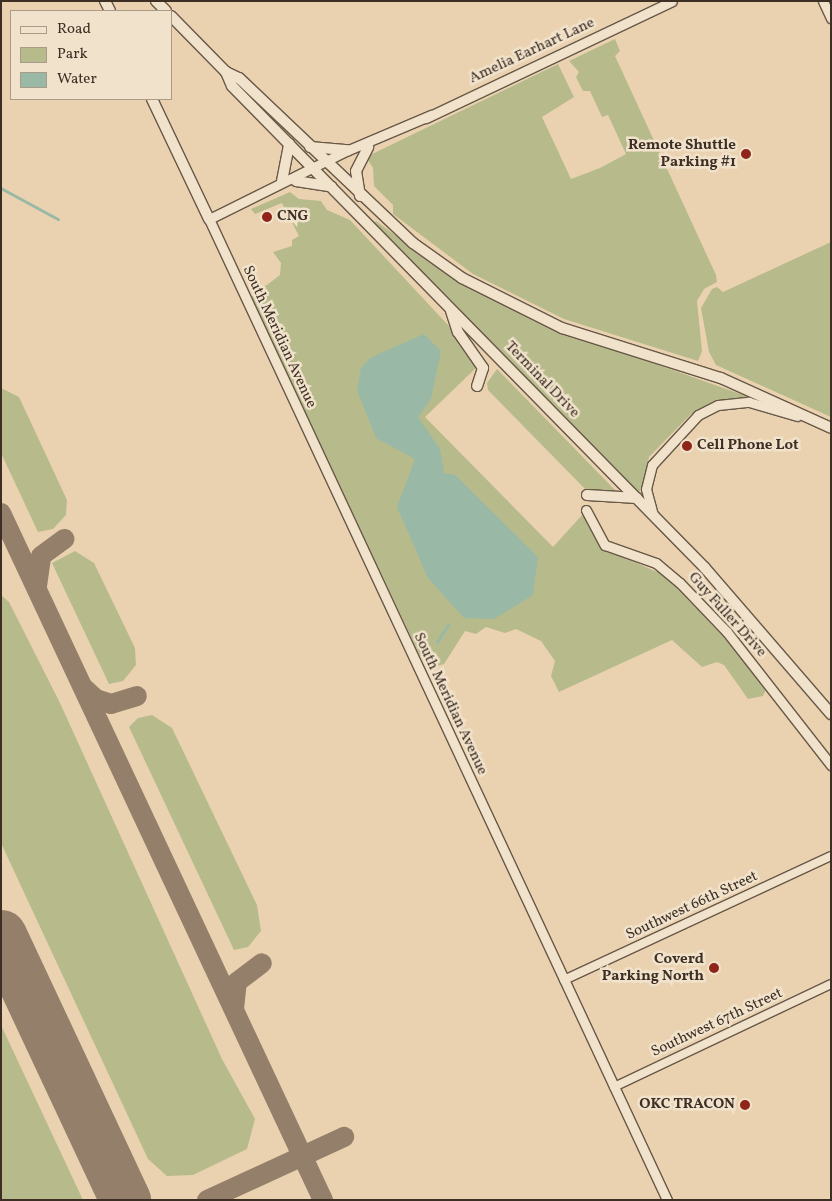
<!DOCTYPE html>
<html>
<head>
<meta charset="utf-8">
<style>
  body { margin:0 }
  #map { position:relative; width:832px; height:1201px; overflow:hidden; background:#ead2b0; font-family:Vollkorn,serif }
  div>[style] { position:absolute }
  .green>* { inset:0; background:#b7bb8b }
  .water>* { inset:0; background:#99b8a6 }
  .stream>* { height:2.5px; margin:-1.25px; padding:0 1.25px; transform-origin:1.25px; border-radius:1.25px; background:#99b8a6 }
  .taxiway>* { height:20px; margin:-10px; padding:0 10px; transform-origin:10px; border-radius:10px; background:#94806a }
  .runway>* { height:51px; margin:-25.5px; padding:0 25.5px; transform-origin:25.5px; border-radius:25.5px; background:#94806a }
  .roads { filter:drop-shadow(1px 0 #685847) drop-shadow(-1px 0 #685847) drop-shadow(0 1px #685847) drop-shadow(0 -1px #685847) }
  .minor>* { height:8px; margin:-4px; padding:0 4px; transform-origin:4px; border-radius:4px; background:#f1e2cc }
  .tertiary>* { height:9px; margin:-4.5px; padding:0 4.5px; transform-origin:4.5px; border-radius:4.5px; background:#f1e2cc }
  .secondary>* { height:10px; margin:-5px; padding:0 5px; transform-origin:5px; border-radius:5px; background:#f1e2cc }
  .dots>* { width:14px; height:14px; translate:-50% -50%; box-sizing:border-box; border:2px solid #f1e2cc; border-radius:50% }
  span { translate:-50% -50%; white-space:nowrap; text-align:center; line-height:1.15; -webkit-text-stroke:5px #f1e2cc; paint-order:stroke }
  .street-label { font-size:15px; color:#3d2f24 }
  .poi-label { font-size:15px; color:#3d2f24; font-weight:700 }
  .right { translate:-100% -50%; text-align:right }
  .left { translate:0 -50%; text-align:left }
  .frame { position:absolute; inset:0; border:2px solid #3d2f24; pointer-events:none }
  .legend { position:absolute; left:10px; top:10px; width:162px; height:90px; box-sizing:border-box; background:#f1e2cc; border:1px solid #a99a89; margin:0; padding:6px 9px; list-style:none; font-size:15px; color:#3d2f24 }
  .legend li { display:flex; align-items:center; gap:10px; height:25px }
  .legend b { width:25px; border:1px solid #a99a89 }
</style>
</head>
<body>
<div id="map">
  <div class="green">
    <i style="clip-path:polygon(615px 39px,620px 51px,615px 56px,716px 275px,717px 282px,704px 289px,697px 301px,702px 351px,698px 361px,564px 319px,473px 274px,393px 214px,393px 205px,374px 186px,373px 168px,366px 157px,558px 64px,574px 97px,542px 117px,571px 179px,600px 168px,626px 154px,608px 115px,602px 117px,590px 91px,583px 91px,576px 77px,579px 72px,569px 61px)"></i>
    <i style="clip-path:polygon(290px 192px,299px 199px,321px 201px,327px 210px,350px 220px,448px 325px,478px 366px,425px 417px,553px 547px,583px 514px,600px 547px,664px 575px,735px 649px,766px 689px,763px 696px,748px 699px,724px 665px,717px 662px,702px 667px,672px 640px,559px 692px,551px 676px,555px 661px,541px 641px,516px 629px,505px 633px,486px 627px,476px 634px,465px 631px,444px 664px,433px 667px,420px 656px,251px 297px,280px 275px,281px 263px,273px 252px,292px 246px,292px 240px,299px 236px,282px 203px,255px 214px,251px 209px)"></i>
    <i style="clip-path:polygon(376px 221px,453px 278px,534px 321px,749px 397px,714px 401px,691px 414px,649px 457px,642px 490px,637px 493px,373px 223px)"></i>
    <i style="clip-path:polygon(831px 242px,831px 417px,716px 365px,709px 352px,701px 308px,712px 289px,717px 287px,723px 292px)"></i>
    <i style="clip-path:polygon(497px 369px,615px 490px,615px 493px,587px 491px,488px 390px,487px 383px)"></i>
    <i style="clip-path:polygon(1px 388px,19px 397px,67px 500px,66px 515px,53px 529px,38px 532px,1px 453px)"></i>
    <i style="clip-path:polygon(75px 551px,94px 563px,135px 648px,136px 665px,123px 681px,109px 684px,52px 563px)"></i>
    <i style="clip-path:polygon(1px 595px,9px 602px,60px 703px,222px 1059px,255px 1119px,247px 1149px,193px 1175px,167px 1176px,148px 1159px,1px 843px)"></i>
    <i style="clip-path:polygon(152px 715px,172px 728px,257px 905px,261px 931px,248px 947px,234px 950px,129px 727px,138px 718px)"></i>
    <i style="clip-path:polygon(1px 1025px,83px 1200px,1px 1200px)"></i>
  </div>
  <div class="water">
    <i style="clip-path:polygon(424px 334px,441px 351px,431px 399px,418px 417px,440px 449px,444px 473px,455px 475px,538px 557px,533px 595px,494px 619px,464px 618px,428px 578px,397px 507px,415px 459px,376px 438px,357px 390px,361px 368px,370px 358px)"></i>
  </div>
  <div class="stream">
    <i style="left:1px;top:188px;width:65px;rotate:28.5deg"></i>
    <i style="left:437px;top:642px;width:20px;rotate:-57deg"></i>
  </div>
  <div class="taxiway">
    <i style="left:1px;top:513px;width:759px;rotate:64.89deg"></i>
    <i style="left:37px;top:586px;width:30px;rotate:-82deg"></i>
    <i style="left:41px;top:556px;width:29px;rotate:-36deg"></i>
    <i style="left:84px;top:688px;width:16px;rotate:43deg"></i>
    <i style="left:96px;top:699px;width:16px;rotate:18deg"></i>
    <i style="left:111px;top:704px;width:27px;rotate:-17deg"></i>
    <i style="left:234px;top:1009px;width:27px;rotate:-84deg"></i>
    <i style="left:237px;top:982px;width:31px;rotate:-37deg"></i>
    <i style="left:112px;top:1172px;width:38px;rotate:48deg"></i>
    <i style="left:207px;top:1200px;width:151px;rotate:-24.7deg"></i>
  </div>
  <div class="runway">
    <i style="left:1px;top:935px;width:293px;rotate:64.9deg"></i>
  </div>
  <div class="roads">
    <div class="minor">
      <i style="left:564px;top:980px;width:294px;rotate:-24.9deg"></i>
      <i style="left:614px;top:1087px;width:240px;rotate:-25.4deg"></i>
    </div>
    <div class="tertiary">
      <i style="left:823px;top:1px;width:19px;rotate:65deg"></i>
      <i style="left:431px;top:115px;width:90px;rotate:157.1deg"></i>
      <i style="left:348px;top:150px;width:155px;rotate:153.6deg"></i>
      <i style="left:209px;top:219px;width:1083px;rotate:64.97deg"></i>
      <i style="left:426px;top:118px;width:272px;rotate:-25.4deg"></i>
      <i style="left:586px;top:510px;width:40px;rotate:62deg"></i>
      <i style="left:605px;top:545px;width:54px;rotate:19.4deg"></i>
      <i style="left:656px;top:563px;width:31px;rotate:40deg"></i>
      <i style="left:680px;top:583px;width:68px;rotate:46.2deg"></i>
      <i style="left:727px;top:632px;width:169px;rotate:52deg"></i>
      <i style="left:653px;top:515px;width:27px;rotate:-105deg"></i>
      <i style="left:646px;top:489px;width:25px;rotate:-76deg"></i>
      <i style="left:652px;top:465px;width:68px;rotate:-47.4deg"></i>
      <i style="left:698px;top:415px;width:22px;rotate:-27deg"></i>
      <i style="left:718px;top:405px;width:31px;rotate:-6deg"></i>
      <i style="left:749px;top:402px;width:50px;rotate:16.3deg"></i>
    </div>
    <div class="secondary">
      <i style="left:105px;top:1px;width:11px;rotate:63deg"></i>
      <i style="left:156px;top:1px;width:14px;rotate:45deg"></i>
      <i style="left:171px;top:16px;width:78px;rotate:45.5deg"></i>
      <i style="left:226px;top:72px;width:15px;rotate:67deg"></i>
      <i style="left:232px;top:86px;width:675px;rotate:45.54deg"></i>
      <i style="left:705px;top:568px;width:193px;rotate:49.2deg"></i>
      <i style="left:226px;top:72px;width:14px;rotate:25deg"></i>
      <i style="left:239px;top:78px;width:240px;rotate:43.5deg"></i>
      <i style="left:413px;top:243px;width:60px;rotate:35.5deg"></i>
      <i style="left:462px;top:278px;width:112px;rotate:26.6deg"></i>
      <i style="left:562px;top:328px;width:167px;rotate:17.5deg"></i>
      <i style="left:721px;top:378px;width:121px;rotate:24.4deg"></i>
      <i style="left:152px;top:99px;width:133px;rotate:64.6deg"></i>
      <i style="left:310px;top:147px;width:38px;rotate:5deg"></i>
      <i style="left:282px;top:181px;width:38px;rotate:-79deg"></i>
      <i style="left:296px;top:181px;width:36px;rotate:9deg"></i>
      <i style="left:360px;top:196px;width:25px;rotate:-99deg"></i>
      <i style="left:356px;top:171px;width:27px;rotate:-63deg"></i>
      <i style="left:451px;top:311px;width:22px;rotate:72deg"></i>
      <i style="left:458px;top:332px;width:44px;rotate:55.2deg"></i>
      <i style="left:483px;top:368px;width:19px;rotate:108deg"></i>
      <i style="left:587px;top:495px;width:50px;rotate:3.4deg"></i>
    </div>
  </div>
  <div class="dots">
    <i style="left:746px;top:154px;background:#8f2418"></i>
    <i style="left:267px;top:217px;background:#8f2418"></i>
    <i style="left:687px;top:446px;background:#8f2418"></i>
    <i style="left:714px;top:968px;background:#8f2418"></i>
    <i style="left:745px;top:1105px;background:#8f2418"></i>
  </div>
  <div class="street-label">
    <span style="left:532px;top:51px;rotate:-25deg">Amelia Earhart Lane</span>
    <span style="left:279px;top:337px;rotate:65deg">South Meridian Avenue</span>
    <span style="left:542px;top:380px;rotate:46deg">Terminal Drive</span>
    <span style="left:727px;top:615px;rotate:48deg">Guy Fuller Drive</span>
    <span style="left:450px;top:704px;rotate:65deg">South Meridian Avenue</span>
    <span style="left:692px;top:906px;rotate:-25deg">Southwest 66th Street</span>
    <span style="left:717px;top:1023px;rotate:-25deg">Southwest 67th Street</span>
  </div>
  <div class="poi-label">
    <span class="right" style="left:736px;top:154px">Remote Shuttle<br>Parking #1</span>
    <span class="left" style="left:277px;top:217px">CNG</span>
    <span class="left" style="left:697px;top:446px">Cell Phone Lot</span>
    <span class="right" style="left:704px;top:968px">Coverd<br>Parking North</span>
    <span class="right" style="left:735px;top:1105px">OKC TRACON</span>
  </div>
  <div class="frame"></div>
  <ul class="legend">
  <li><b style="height:6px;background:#f1e2cc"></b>Road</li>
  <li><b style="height:14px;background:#b7bb8b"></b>Park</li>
  <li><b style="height:14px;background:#99b8a6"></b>Water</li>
  </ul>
</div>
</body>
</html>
